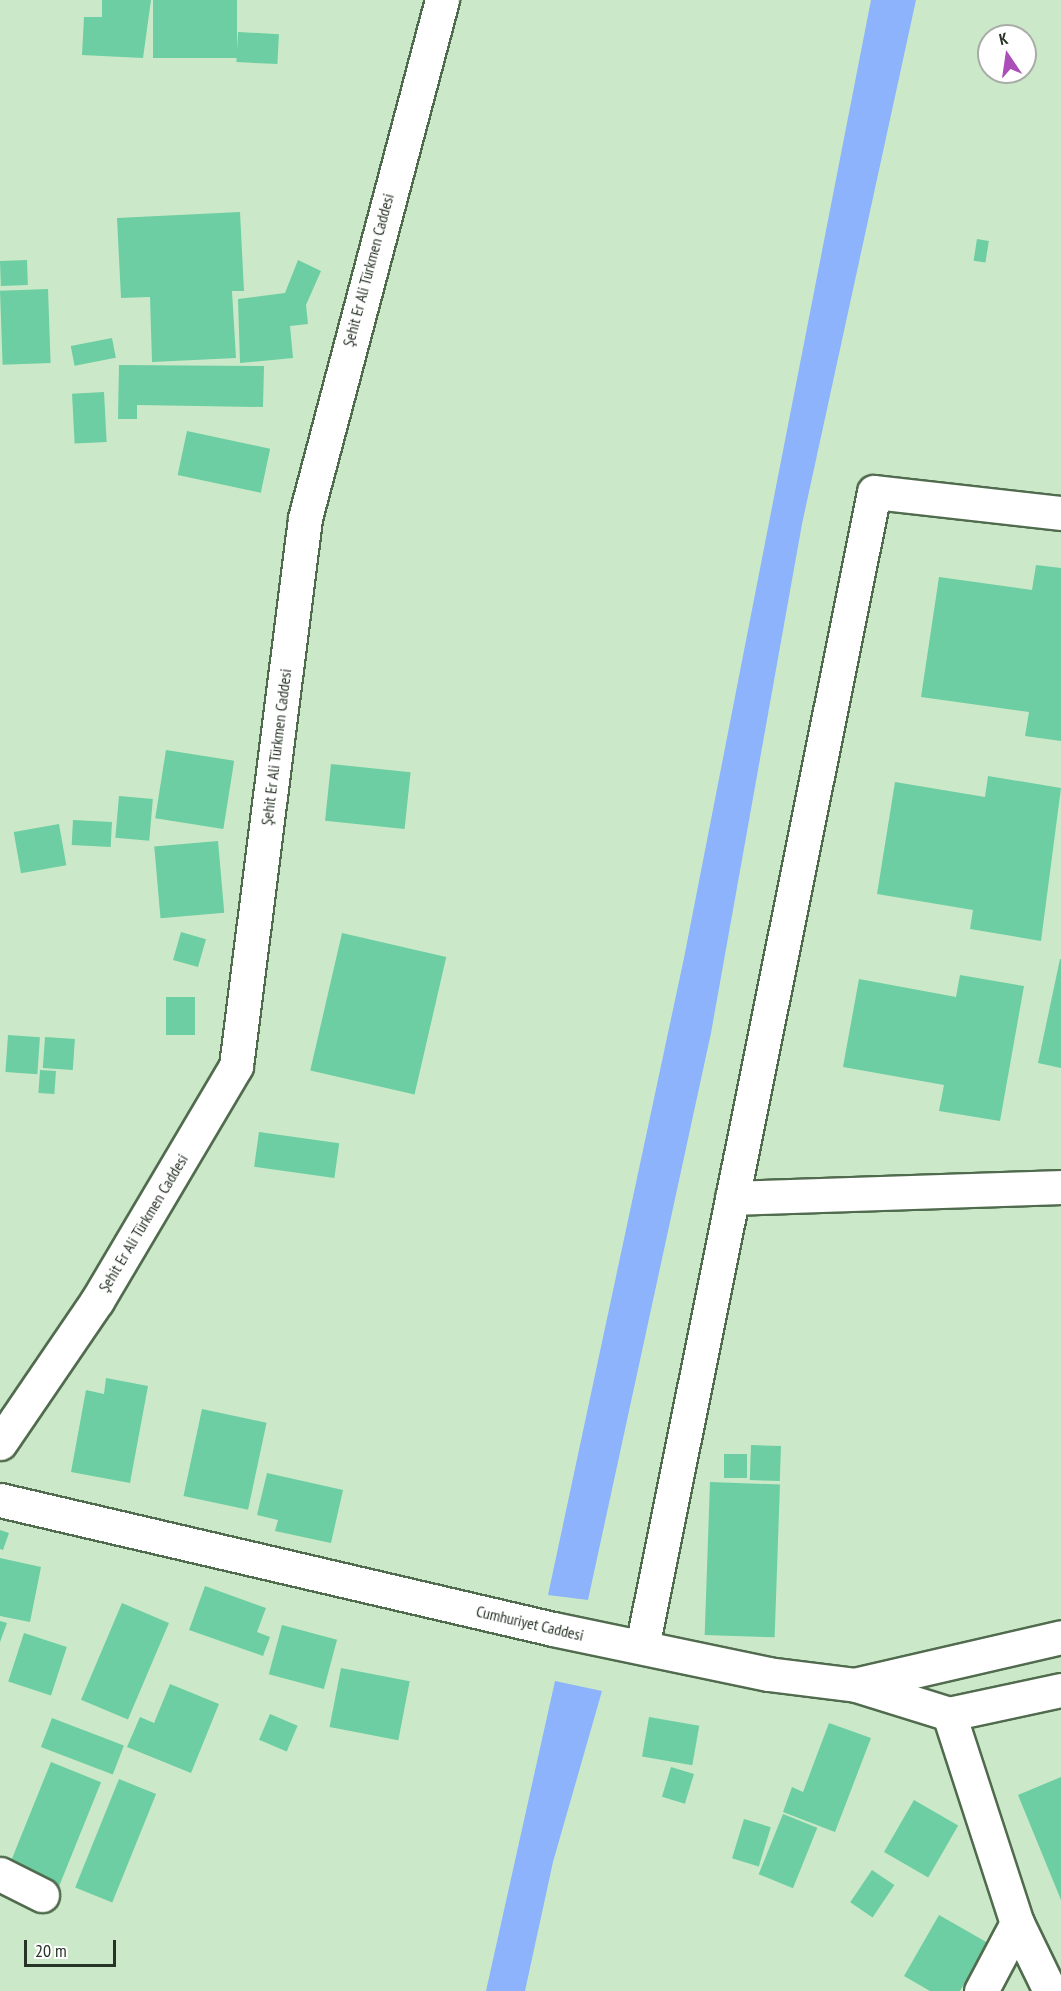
<!DOCTYPE html>
<html>
<head>
<meta charset="utf-8">
<style>
  body { margin:0 }
  #map { position:relative; width:1061px; height:1991px; overflow:hidden; background:#cbe9c8; font-family:"PT Sans Narrow",sans-serif }
  div>[style] { position:absolute }
  .water>* { inset:0; background:#8cb3fc }
  .building>* { inset:0; background:#6ccea2; transform-origin:0 0 }
  .roads { filter:drop-shadow(2px 0 #516b4e) drop-shadow(-2px 0 #516b4e) drop-shadow(0 2px #516b4e) drop-shadow(0 -2px #516b4e) }
  .street>* { height:33px; margin:-16.5px; padding:0 16.5px; transform-origin:16.5px; border-radius:16.5px; background:#fff }
  .secondary>* { height:33px; margin:-16.5px; padding:0 16.5px; transform-origin:16.5px; border-radius:16.5px; background:#fff }
  span { translate:-50% -50%; white-space:nowrap; text-align:center; line-height:1.15; -webkit-text-stroke:5px #fff; paint-order:stroke }
  .street-label { font-size:16px; color:#273326 }
  .north { position:absolute; left:977px; top:24px; width:60px; height:60px; box-sizing:border-box; background:#fff; border:2px solid #a9ada8; border-radius:50%; rotate:347deg; font-size:16px; font-weight:700; line-height:24px; text-align:center; color:#273326 }
  .north::after { content:''; display:block; margin:auto; width:21px; height:27px; background:#ab4eb8; clip-path:polygon(50% 0,100% 100%,50% 72%,0 100%) }
  .scale { position:absolute; left:24px; top:1940px; width:92px; height:27px; box-sizing:border-box; border:3px solid #273326; border-top:0; padding-left:8px; font-size:18px; line-height:21px; white-space:nowrap; color:#273326; -webkit-text-stroke:4px #fff; paint-order:stroke }
</style>
</head>
<body>
<div id="map">
  <div class="water">
    <i style="clip-path:polygon(871px 0,916px 0,802px 524px,711px 1033px,588px 1600px,548px 1595px,684px 958px)"></i>
    <i style="clip-path:polygon(555px 1681px,602px 1691px,553px 1862px,525px 1991px,486px 1991px)"></i>
  </div>
  <div class="building">
    <i style="clip-path:polygon(102px 0,151px 0,143px 58px,82px 55px,84px 17px,102px 17px)"></i>
    <i style="left:153px;top:0;width:84px;height:58px"></i>
    <i style="left:238px;top:32px;width:41px;height:30px;rotate:3deg"></i>
    <i style="clip-path:polygon(240px 212px,244px 291px,232px 291px,236px 358px,152px 362px,150px 297px,121px 298px,117px 218px)"></i>
    <i style="left:977px;top:239px;width:12px;height:22px;rotate:9deg"></i>
    <i style="left:27px;top:260px;width:25px;height:27px;rotate:88deg"></i>
    <i style="clip-path:polygon(298px 260px,321px 271px,306px 305px,308px 324px,290px 326px,293px 358px,240px 363px,238px 299px,285px 293px)"></i>
    <i style="left:48px;top:289px;width:74px;height:48px;rotate:88deg"></i>
    <i style="left:112px;top:338px;width:20px;height:42px;rotate:79deg"></i>
    <i style="clip-path:polygon(119px 365px,264px 366px,263px 407px,137px 405px,137px 419px,118px 419px)"></i>
    <i style="left:104px;top:392px;width:50px;height:32px;rotate:87deg"></i>
    <i style="left:187px;top:431px;width:85px;height:45px;rotate:12deg"></i>
    <i style="clip-path:polygon(1036px 565px,1061px 568px,1061px 741px,1025px 736px,1029px 712px,921px 697px,939px 577px,1032px 590px)"></i>
    <i style="left:166px;top:750px;width:69px;height:69px;rotate:9deg"></i>
    <i style="left:331px;top:764px;width:80px;height:57px;rotate:6deg"></i>
    <i style="clip-path:polygon(988px 776px,1061px 788px,1041px 941px,970px 929px,973px 910px,877px 894px,895px 782px,985px 797px)"></i>
    <i style="left:119px;top:796px;width:34px;height:42px;rotate:5deg"></i>
    <i style="left:73px;top:820px;width:39px;height:25px;rotate:3deg"></i>
    <i style="left:59px;top:824px;width:42px;height:46px;rotate:80deg"></i>
    <i style="left:218px;top:841px;width:72px;height:64px;rotate:85deg"></i>
    <i style="left:181px;top:932px;width:26px;height:29px;rotate:16deg"></i>
    <i style="left:342px;top:933px;width:107px;height:141px;rotate:13deg"></i>
    <i style="clip-path:polygon(1060px 959px,1061px 959px,1061px 1068px,1038px 1063px)"></i>
    <i style="clip-path:polygon(960px 975px,1024px 986px,1000px 1121px,939px 1111px,944px 1085px,843px 1067px,859px 979px,956px 997px)"></i>
    <i style="left:166px;top:997px;width:29px;height:38px"></i>
    <i style="left:8px;top:1035px;width:32px;height:37px;rotate:4deg"></i>
    <i style="left:45px;top:1037px;width:30px;height:31px;rotate:4deg"></i>
    <i style="left:40px;top:1070px;width:16px;height:23px;rotate:4deg"></i>
    <i style="left:259px;top:1132px;width:81px;height:35px;rotate:8deg"></i>
    <i style="clip-path:polygon(106px 1378px,148px 1386px,130px 1483px,71px 1472px,86px 1390px,104px 1394px)"></i>
    <i style="left:202px;top:1409px;width:66px;height:89px;rotate:12deg"></i>
    <i style="left:751px;top:1445px;width:30px;height:35px;rotate:2deg"></i>
    <i style="left:724px;top:1454px;width:23px;height:24px"></i>
    <i style="clip-path:polygon(267px 1473px,343px 1490px,331px 1543px,275px 1531px,278px 1520px,257px 1515px)"></i>
    <i style="left:710px;top:1482px;width:70px;height:153px;rotate:2deg"></i>
    <i style="clip-path:polygon(0 1530px,9px 1533px,3px 1550px,0 1549px)"></i>
    <i style="clip-path:polygon(0 1558px,41px 1567px,30px 1622px,0 1616px)"></i>
    <i style="clip-path:polygon(205px 1586px,266px 1608px,257px 1632px,270px 1637px,263px 1656px,189px 1630px)"></i>
    <i style="left:122px;top:1603px;width:51px;height:105px;rotate:23deg"></i>
    <i style="clip-path:polygon(0 1621px,7px 1623px,0 1642px)"></i>
    <i style="left:282px;top:1625px;width:57px;height:51px;rotate:15deg"></i>
    <i style="left:24px;top:1633px;width:45px;height:51px;rotate:18deg"></i>
    <i style="left:341px;top:1668px;width:70px;height:60px;rotate:11deg"></i>
    <i style="clip-path:polygon(170px 1684px,219px 1704px,191px 1773px,127px 1747px,140px 1717px,154px 1723px)"></i>
    <i style="left:270px;top:1714px;width:30px;height:28px;rotate:23deg"></i>
    <i style="left:649px;top:1717px;width:51px;height:40px;rotate:10deg"></i>
    <i style="left:52px;top:1718px;width:77px;height:31px;rotate:21deg"></i>
    <i style="clip-path:polygon(829px 1723px,871px 1738px,835px 1832px,783px 1812px,792px 1787px,803px 1792px)"></i>
    <i style="left:51px;top:1762px;width:54px;height:113px;rotate:22deg"></i>
    <i style="left:671px;top:1767px;width:24px;height:31px;rotate:17deg"></i>
    <i style="clip-path:polygon(1061px 1777px,1061px 1900px,1018px 1795px)"></i>
    <i style="left:119px;top:1779px;width:40px;height:117px;rotate:22deg"></i>
    <i style="left:914px;top:1800px;width:51px;height:60px;rotate:30deg"></i>
    <i style="left:783px;top:1814px;width:37px;height:65px;rotate:22deg"></i>
    <i style="left:744px;top:1819px;width:28px;height:41px;rotate:17deg"></i>
    <i style="left:872px;top:1870px;width:27px;height:39px;rotate:34deg"></i>
    <i style="clip-path:polygon(939px 1915px,988px 1943px,960px 1991px,930px 1991px,904px 1976px)"></i>
  </div>
  <div class="roads">
    <div class="street">
      <i style="left:732px;top:1198px;width:329px;rotate:-1.9deg"></i>
      <i style="left:642px;top:1647px;width:1178px;rotate:-78.64deg"></i>
      <i style="left:874px;top:492px;width:188px;rotate:6.4deg"></i>
      <i style="left:949px;top:1714px;width:220px;rotate:72deg"></i>
      <i style="left:1017px;top:1923px;width:76px;rotate:64.1deg"></i>
      <i style="left:0;top:1874px;width:47px;rotate:26.6deg"></i>
      <i style="left:981px;top:1991px;width:77px;rotate:-62.1deg"></i>
    </div>
    <div class="secondary">
      <i style="left:0;top:1443px;width:172px;rotate:-55.7deg"></i>
      <i style="left:97px;top:1301px;width:273px;rotate:-59.4deg"></i>
      <i style="left:236px;top:1066px;width:552px;rotate:-82.82deg"></i>
      <i style="left:305px;top:518px;width:536px;rotate:-75.19deg"></i>
      <i style="left:0;top:1500px;width:568px;rotate:13.13deg"></i>
      <i style="left:553px;top:1629px;width:220px;rotate:11.8deg"></i>
      <i style="left:768px;top:1674px;width:89px;rotate:7.1deg"></i>
      <i style="left:856px;top:1685px;width:97px;rotate:17.3deg"></i>
      <i style="left:949px;top:1714px;width:115px;rotate:-12.1deg"></i>
      <i style="left:858px;top:1684px;width:208px;rotate:-13deg"></i>
    </div>
  </div>
  <div class="street-label">
    <span style="left:368px;top:270px;rotate:-75deg">Şehit Er Ali Türkmen Caddesi</span>
    <span style="left:276px;top:747px;rotate:-83deg">Şehit Er Ali Türkmen Caddesi</span>
    <span style="left:143px;top:1223px;rotate:-59deg">Şehit Er Ali Türkmen Caddesi</span>
    <span style="left:530px;top:1623px;rotate:13deg">Cumhuriyet Caddesi</span>
  </div>
  <div class="north">K</div>
  <div class="scale">20 m</div>
</div>
</body>
</html>
